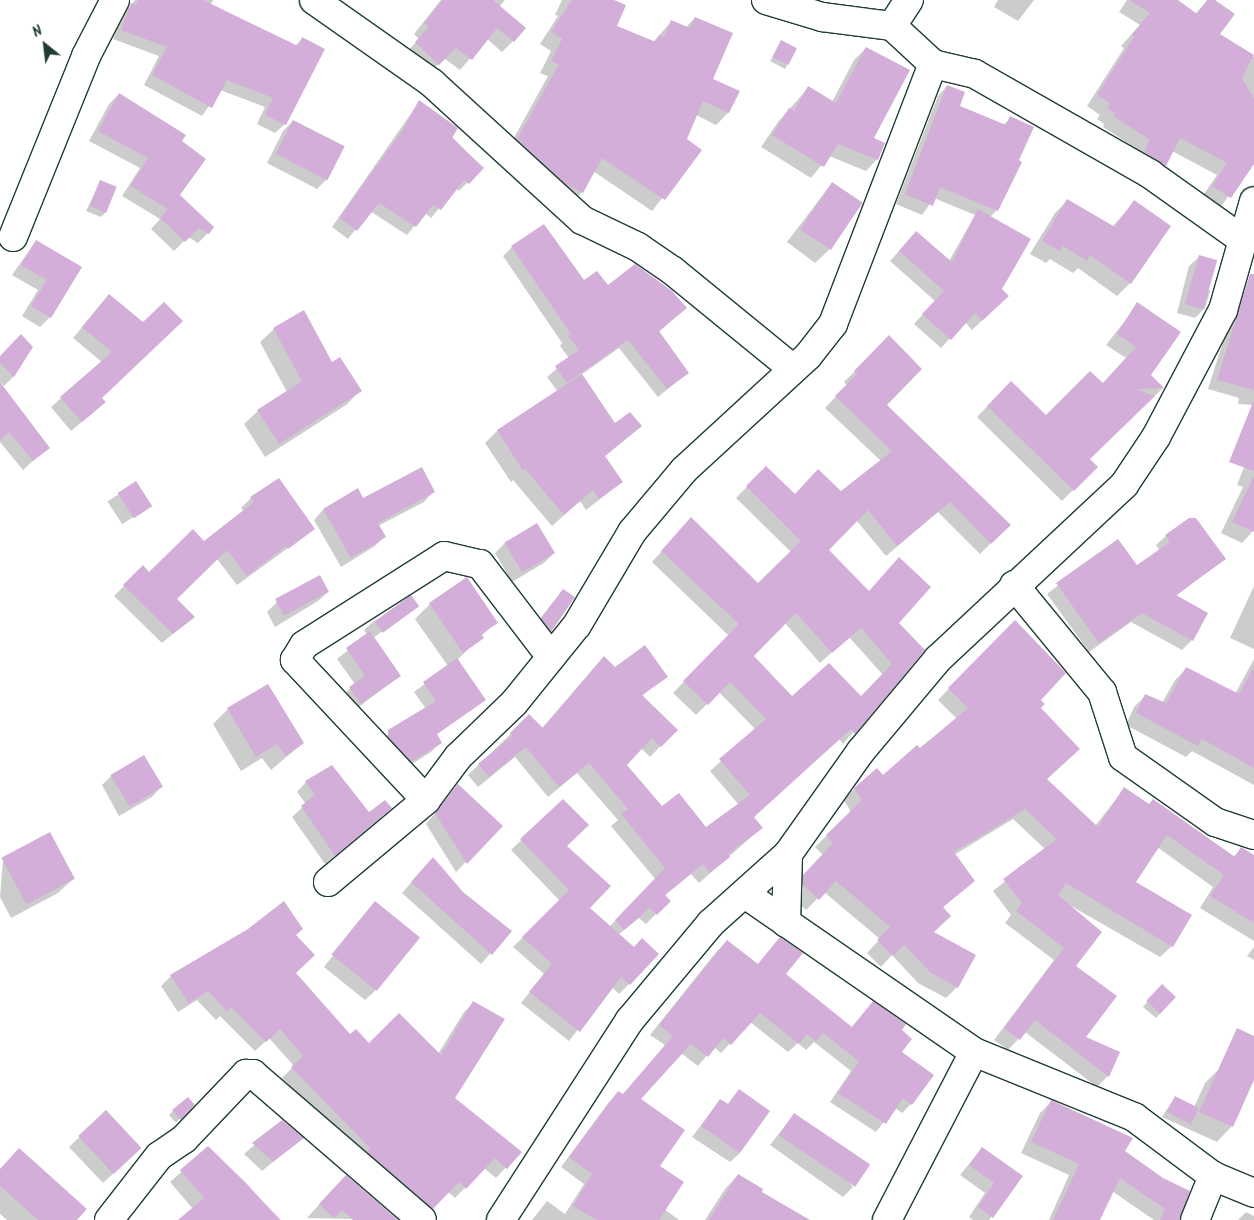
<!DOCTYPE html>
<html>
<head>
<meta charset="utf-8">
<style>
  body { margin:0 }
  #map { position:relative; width:1254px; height:1220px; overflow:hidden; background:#fff; font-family:Kalam,sans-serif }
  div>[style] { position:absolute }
  .shadow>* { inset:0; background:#0003; transform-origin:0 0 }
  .building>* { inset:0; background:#d2aed8; transform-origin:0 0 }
  .roads { filter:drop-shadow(1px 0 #1f3d34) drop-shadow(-1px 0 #1f3d34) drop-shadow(0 1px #1f3d34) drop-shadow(0 -1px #1f3d34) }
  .minor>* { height:28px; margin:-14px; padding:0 14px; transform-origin:14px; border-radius:14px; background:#fff }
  span { translate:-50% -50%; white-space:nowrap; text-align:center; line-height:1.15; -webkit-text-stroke:4px #fff; paint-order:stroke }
  .north { position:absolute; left:20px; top:20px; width:50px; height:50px; -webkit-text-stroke:4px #fff; paint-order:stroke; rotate:331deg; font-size:14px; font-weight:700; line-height:20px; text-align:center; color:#1f3d34 }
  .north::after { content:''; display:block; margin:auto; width:18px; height:22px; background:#1f3d34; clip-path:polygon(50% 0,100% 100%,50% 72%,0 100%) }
</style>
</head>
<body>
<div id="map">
  <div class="shadow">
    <i style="clip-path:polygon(135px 0,213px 0,211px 5px,295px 46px,302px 39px,285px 124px,275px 133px,257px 124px,265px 107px,220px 90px,202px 116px,144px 85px,159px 56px,113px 39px,123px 14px)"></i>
    <i style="clip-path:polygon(441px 0,505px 0,499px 7px,513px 41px,502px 52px,487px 39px,460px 70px,444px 58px,428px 75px,405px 54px,419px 39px,414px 34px)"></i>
    <i style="clip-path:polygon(562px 0,611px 0,615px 26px,653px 42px,671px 22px,685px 28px,695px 18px,712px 79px,739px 92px,728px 113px,716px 125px,696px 115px,686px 139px,700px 150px,652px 211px,593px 171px,582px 192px,570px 204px,506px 152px,548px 76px,540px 73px,551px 51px,540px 44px,558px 16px,555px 15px)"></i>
    <i style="clip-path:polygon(998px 0,1034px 0,1018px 21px,994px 7px)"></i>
    <i style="clip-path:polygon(1127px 0,1176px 0,1195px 14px,1208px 0,1213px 0,1219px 35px,1254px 57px,1254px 162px,1219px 209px,1202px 197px,1217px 175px,1172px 151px,1165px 165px,1154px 176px,1133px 164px,1140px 151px,1103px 127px,1104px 124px,1097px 119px,1100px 115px,1087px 106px,1124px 48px,1121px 46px,1140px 25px,1119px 12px)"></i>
    <i style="clip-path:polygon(782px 42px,796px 48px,785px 69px,770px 61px)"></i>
    <i style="clip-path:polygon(866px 48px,872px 139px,877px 159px,866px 171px,829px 156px,811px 178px,761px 147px,778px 122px,808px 88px,832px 102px,854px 60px)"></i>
    <i style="clip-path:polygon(947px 86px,958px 107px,1003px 125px,1011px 118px,997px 210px,990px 217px,1001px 289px,998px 305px,972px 330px,965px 322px,941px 348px,914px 324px,935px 301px,890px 261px,916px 232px,949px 261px,975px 215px,934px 198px,922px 215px,896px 204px,938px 96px)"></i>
    <i style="clip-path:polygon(119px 94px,180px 142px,178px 195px,208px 233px,198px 243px,188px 237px,174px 251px,151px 229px,160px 219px,122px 196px,140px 168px,89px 141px,109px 104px)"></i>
    <i style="clip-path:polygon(419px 102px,482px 168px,459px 191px,456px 188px,431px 218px,425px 213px,407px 235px,370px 211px,348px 239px,332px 227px)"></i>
    <i style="clip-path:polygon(293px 121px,327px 179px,317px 189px,267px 163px,283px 131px)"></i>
    <i style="clip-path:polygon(100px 182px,106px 212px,101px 217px,86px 211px)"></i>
    <i style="clip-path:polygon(832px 183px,829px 250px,815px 263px,787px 242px)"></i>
    <i style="clip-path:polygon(1068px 200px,1112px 227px,1134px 202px,1130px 283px,1117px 296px,1078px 268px,1073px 273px,1050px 259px,1046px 263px,1030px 254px,1055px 213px)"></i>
    <i style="clip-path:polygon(36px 241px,80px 267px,50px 317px,40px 327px,22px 316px,38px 290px,12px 275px)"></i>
    <i style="clip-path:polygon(512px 247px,584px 282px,685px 308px,659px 332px,687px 373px,658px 397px,619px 348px,581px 375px,615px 425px,640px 426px,604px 457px,622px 482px,586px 510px,580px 501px,552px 526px,513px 480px,511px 482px,485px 443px,497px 431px,558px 392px,547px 377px,569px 358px,560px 346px,562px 343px,503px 256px)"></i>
    <i style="clip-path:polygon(1199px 257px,1210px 292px,1205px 308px,1195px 318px,1177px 313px,1189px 266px)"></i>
    <i style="clip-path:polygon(109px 295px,143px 324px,94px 412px,71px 431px,51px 407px,102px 362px,73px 338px)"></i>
    <i style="clip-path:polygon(1254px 298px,1254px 405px,1238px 404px,1239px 398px,1208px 389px,1233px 311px,1242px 301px)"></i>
    <i style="clip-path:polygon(1138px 304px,1149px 375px,1163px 388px,1089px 459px,1096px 467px,1062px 501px,977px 417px,1011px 382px,1046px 416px,1102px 384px,1126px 358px,1106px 345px)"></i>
    <i style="clip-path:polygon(274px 329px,360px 391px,346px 405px,265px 457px,244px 424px,258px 411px,287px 392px,260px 342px)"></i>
    <i style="clip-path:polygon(evenodd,889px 337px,885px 405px,1009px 525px,980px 554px,938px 512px,886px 556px,856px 520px,827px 550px,923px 650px,843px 744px,839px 739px,753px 817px,761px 828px,750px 838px,699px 883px,691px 874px,664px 896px,669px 901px,646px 924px,639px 918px,618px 935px,629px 984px,619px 994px,612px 987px,569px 1041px,521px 1003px,544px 974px,513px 947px,560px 901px,511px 850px,563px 800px,565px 846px,589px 908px,609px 927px,656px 880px,611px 826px,618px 820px,577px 773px,548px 797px,515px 757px,478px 787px,468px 775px,529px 716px,542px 728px,594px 668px,615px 668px,666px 676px,642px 696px,676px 730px,650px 757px,641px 748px,626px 765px,662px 808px,706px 828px,739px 805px,710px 771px,756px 730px,719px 692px,696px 715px,673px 693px,729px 636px,652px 562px,681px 530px,758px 585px,791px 552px,736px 498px,766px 467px,795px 495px,841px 493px,881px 461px,825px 408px,847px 385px,844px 382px,889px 337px,785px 623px,820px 663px,849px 637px,883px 675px,861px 698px,792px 698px,752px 656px,785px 623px)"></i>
    <i style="clip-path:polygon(32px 347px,13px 377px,4px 386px,0 382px,0 357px)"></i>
    <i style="clip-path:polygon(0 403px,48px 447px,23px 470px,0 442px)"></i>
    <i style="clip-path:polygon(1254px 457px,1254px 530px,1242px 543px,1221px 533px,1243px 487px,1237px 485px,1244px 467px)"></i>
    <i style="clip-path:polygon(278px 479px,314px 529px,237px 585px,217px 559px,175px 599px,193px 617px,162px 643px,114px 596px,143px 567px,149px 574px,204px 542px,244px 511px,241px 508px,251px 498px)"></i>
    <i style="left:136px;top:483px;width:27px;height:34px;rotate:57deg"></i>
    <i style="clip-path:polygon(357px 490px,363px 500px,433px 492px,424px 502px,378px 526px,384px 537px,375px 546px,341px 567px,314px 520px,323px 510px)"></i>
    <i style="clip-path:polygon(1166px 536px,1224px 559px,1176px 596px,1207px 614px,1192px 640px,1182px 650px,1131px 622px,1089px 652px,1047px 594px,1117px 540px,1136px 567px,1160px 551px,1156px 545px)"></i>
    <i style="clip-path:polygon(505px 543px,554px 553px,544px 563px,512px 582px,495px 553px)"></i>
    <i style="clip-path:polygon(319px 577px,328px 592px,318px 601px,275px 627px,267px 612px,277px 602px)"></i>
    <i style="clip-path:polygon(1254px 586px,1254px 649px,1230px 638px)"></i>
    <i style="clip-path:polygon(563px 590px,550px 631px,541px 640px,532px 629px)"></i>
    <i style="clip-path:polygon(430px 604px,496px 622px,457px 660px,484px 700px,436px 735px,441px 742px,431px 752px,401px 771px,379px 741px,426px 709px,414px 692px,448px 666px,415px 619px)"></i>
    <i style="clip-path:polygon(417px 606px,373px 638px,399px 676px,351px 713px,340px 698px,355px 684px,337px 659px,367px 635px,364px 630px,374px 621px)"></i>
    <i style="clip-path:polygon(1015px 621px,1040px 700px,1046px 780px,1095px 826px,1124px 789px,1233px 857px,1241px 849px,1254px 857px,1254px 941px,1200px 908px,1213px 887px,1157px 847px,1134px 882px,1172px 946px,1160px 957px,1066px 903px,1084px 1038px,1108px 1076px,1097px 1087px,1025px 1032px,1008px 1050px,994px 1040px,1054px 960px,1005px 923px,1011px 915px,993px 891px,1045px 849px,1013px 819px,954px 855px,974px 881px,942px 908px,932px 933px,957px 987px,946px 998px,918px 983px,892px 955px,881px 967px,867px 953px,880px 939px,824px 892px,806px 910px,792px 897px,792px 888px,823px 855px,815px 847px,851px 812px,844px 800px,855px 788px,883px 777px,957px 719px,938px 700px)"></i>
    <i style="clip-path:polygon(1254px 659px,1254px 785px,1192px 751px,1186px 757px,1126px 725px,1134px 707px,1146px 695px,1162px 703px,1175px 680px,1186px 669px,1235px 694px)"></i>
    <i style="clip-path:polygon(268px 685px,303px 743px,271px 770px,262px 758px,241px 771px,213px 724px,228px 709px)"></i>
    <i style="clip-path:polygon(144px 757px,161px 787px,152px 797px,119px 816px,102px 785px,111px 776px)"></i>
    <i style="clip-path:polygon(306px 782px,369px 814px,390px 808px,325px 864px,292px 817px,306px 804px,297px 792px)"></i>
    <i style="clip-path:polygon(458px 785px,501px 826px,456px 872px,426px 824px)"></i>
    <i style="clip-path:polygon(3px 859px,73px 879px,58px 893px,11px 918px,0 897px)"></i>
    <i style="clip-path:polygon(424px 868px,510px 931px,481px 964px,402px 893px)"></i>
    <i style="clip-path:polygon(375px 902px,375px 991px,365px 1000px,324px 967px)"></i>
    <i style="clip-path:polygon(294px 936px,295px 973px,350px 1036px,369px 1045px,438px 1054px,464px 1012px,474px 1002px,453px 1098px,520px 1152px,496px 1178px,484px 1168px,455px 1198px,448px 1192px,422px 1218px,282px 1078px,294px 1066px,269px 1038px,255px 1051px,220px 1016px,216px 1020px,197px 1000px,178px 1012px,161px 986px,171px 976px)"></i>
    <i style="clip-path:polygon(780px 939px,784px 975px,851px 1028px,873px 1003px,900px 1031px,900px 1052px,911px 1104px,902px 1113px,895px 1108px,876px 1132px,830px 1102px,851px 1071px,814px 1042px,806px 1050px,798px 1043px,788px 1052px,750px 1022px,721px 1053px,714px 1047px,698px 1066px,681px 1053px,639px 1099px,658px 1166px,664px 1209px,679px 1220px,532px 1220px,547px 1201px,565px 1214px,584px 1184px,561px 1167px,609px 1102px,618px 1093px,622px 1096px,665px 1045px,650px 1035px,717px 951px,727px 942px,757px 965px)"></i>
    <i style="clip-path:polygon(1254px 947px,1254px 960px,1247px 956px)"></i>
    <i style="clip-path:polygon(1157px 990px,1175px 997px,1156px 1018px,1143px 1007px)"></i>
    <i style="clip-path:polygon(1220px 1068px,1250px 1087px,1231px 1127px,1217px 1142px,1162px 1117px,1175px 1097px,1194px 1107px,1205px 1083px)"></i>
    <i style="clip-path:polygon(739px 1091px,740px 1153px,730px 1162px,692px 1137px,720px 1100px,727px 1105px)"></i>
    <i style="clip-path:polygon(1051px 1102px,1124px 1152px,1179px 1220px,1154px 1220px,1112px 1191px,1098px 1220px,1049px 1220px,1069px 1175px,1021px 1153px,1040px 1113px)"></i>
    <i style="clip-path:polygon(193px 1105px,176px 1123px,169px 1115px,173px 1111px)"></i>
    <i style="clip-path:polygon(106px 1112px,130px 1158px,103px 1183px,69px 1147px)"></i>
    <i style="clip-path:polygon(794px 1114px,853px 1187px,843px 1197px,770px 1145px)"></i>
    <i style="clip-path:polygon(282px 1121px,302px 1138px,262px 1171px,244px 1154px)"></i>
    <i style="clip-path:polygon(208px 1148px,281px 1220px,180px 1220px,193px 1209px,170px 1182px)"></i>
    <i style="clip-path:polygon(982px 1148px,1021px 1176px,989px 1220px,973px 1220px,969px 1217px,985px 1193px,960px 1175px)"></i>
    <i style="clip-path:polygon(0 1169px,75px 1220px,7px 1220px,0 1214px)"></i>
    <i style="clip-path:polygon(738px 1175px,760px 1192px,807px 1220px,705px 1220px,725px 1189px)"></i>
    <i style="clip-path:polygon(333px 1189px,396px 1220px,307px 1218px)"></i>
    <i style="clip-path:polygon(1246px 1212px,1254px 1216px,1254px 1220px,1238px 1220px)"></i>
  </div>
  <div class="building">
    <i style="clip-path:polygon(138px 0,203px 0,298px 46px,302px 37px,325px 49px,286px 125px,265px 115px,273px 98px,227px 80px,212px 108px,152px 75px,167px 47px,121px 30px,131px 3px,136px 5px)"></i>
    <i style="clip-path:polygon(442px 0,493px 0,526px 28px,514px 42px,497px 28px,472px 60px,456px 48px,439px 65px,415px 42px,429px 27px,424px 23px)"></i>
    <i style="clip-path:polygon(572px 0,614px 0,626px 5px,617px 26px,656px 42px,659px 35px,664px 37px,671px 20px,690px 28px,695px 17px,733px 33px,713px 79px,740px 91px,729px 113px,703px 101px,687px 139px,702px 150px,665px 200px,602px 158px,583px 193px,564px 183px,517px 139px,559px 64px,551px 61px,562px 39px,551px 32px)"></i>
    <i style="clip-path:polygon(1129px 0,1178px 0,1197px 14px,1207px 0,1215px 0,1235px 14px,1220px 34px,1254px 55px,1242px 78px,1254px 99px,1254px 164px,1231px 198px,1212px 186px,1227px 163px,1180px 138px,1166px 166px,1144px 152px,1150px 140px,1113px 116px,1115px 113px,1107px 108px,1110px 103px,1097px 95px,1134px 37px,1132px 34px,1150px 13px)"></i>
    <i style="left:781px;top:40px;width:18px;height:19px;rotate:27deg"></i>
    <i style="clip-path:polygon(866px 47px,910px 70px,874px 138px,885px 143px,878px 160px,838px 144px,824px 167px,772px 135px,789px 108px,794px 111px,808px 86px,836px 103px)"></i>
    <i style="clip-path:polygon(947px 85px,965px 92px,960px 106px,1006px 125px,1010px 116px,1034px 127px,1019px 160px,1022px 162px,998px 211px,940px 187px,933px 206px,905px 194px)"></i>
    <i style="clip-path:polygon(119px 93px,186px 135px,182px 141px,206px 159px,180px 195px,214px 227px,209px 234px,199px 228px,185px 242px,160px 218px,168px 209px,130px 186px,148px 158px,98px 131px)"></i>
    <i style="clip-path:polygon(419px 100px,458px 128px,452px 138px,484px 168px,469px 184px,464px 180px,441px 210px,433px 205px,416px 227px,379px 203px,357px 231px,339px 218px,402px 131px)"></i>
    <i style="left:293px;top:120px;width:58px;height:38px;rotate:27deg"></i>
    <i style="left:100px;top:180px;width:18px;height:28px;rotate:22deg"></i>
    <i style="left:832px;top:182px;width:37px;height:57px;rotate:34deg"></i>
    <i style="clip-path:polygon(1067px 199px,1115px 227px,1134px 200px,1171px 226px,1131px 284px,1090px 255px,1087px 261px,1063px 246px,1060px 251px,1042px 241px)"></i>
    <i style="clip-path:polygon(978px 209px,1031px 239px,1002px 289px,1009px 296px,982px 321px,975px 313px,951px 340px,922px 314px,944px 291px,899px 251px,916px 231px,952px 262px)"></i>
    <i style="clip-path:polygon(544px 224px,584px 280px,597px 271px,608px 285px,635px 264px,672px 291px,687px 308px,659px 331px,689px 373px,667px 389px,628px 340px,567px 383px,555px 366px,579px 350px,568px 336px,571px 334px,511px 246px)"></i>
    <i style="clip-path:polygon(36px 240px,82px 267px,51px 318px,31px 306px,47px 280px,21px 265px)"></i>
    <i style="left:1199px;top:255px;width:19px;height:51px;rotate:16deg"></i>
    <i style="clip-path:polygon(1250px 274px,1254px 274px,1254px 390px,1217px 380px)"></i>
    <i style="clip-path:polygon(109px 294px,143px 322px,164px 302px,183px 321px,102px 398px,106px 402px,82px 422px,60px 397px,112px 352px,82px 327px)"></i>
    <i style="clip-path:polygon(1137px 302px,1181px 332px,1151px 375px,1164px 388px,1136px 389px,1155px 396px,1090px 459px,1098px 467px,1074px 491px,987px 406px,1011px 381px,1046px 415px,1090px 371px,1103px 383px,1136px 347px,1117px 334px)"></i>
    <i style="clip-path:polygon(304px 310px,332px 362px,340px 357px,362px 391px,279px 444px,257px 410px,302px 381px,273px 328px)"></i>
    <i style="clip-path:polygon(21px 334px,33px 347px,14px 377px,0 363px,0 356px)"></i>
    <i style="clip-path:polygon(evenodd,889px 335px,922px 369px,887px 405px,1011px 525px,991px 544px,950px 502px,897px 546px,868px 510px,829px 550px,869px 591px,899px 557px,931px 587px,899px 623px,925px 650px,855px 734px,851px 729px,754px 817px,763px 828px,728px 854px,730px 857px,710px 873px,703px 864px,665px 895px,671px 901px,657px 915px,650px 908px,624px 930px,615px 920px,665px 868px,621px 814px,628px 809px,589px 763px,559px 787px,526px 747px,489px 777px,478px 764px,512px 736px,510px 733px,529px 714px,543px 728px,604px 656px,615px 667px,645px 645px,668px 677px,642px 695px,678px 730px,661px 747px,652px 738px,627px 765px,662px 806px,679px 793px,706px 827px,750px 795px,719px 759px,766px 719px,730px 682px,708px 705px,683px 681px,739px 624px,661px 551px,691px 517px,758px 583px,801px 541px,746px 486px,766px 466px,795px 494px,818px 469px,841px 491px,892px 451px,835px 396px,857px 374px,854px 371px,889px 335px,796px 613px,832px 653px,861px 628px,892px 664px,861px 696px,829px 663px,792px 696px,754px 656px,796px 613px)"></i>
    <i style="clip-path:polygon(582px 374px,615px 423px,630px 412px,642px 426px,605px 456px,623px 482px,599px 499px,593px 490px,564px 515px,525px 469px,523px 471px,497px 430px)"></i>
    <i style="clip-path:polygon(0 382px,50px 448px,33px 461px,9px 432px,0 440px)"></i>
    <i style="clip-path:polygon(1253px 402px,1254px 402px,1254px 471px,1229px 462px)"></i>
    <i style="clip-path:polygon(422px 467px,435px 492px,378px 523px,386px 537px,351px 558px,323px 509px,358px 488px,363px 498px)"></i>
    <i style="clip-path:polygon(1254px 476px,1254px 532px,1232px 522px)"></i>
    <i style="clip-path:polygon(279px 478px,315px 529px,288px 549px,286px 546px,247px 576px,227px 550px,177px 599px,195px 617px,173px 634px,123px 585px,143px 565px,149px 572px,193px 529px,204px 541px,254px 502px,250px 497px)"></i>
    <i style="left:136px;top:481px;width:30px;height:22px;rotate:57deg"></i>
    <i style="clip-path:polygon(1189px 518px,1196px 518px,1226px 559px,1176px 595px,1208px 613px,1193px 641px,1142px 613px,1099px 643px,1056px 583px,1118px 539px,1137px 565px,1170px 542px,1165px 535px)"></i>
    <i style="left:537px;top:523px;width:35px;height:38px;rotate:59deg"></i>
    <i style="left:320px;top:575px;width:19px;height:51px;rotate:62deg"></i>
    <i style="clip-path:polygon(467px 577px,498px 623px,481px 634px,484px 638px,463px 653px,429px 603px)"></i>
    <i style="clip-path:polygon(563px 589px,575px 597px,551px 632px,541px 618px)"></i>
    <i style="left:411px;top:595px;width:14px;height:45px;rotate:54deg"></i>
    <i style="clip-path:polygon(1015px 620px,1066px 673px,1041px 700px,1045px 704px,1041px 708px,1080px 749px,1047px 779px,1098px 827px,1124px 787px,1149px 804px,1153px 799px,1235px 857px,1241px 847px,1254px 855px,1254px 923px,1210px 896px,1224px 875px,1167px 835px,1136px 882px,1192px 915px,1173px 947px,1066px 883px,1058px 895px,1102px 932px,1076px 966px,1117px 996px,1086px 1037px,1120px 1052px,1109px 1077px,1035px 1020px,1020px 1040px,1004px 1028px,1064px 948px,1016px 911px,1022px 903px,1003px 879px,1057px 839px,1025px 809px,954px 852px,975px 881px,943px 907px,951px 916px,934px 932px,976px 955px,958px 988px,930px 972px,904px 945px,893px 956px,877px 940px,890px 927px,836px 881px,819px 900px,803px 885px,803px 875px,833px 843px,826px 835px,862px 800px,854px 788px,877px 768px,883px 775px,917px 745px,920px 748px,968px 708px,948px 688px)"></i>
    <i style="clip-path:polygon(370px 631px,401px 676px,361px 704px,349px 687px,365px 676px,346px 648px)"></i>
    <i style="clip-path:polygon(457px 658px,486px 700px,437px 734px,442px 743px,411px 762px,388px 737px,388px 730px,436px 701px,423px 682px)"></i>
    <i style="clip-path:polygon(1186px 667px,1239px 694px,1254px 667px,1254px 768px,1202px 739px,1198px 746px,1136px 713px,1145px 694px,1166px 703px)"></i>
    <i style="clip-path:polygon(268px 684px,304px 743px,286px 756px,277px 744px,256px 757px,227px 708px)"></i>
    <i style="left:144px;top:755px;width:37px;height:39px;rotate:59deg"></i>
    <i style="clip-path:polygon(332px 765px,369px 812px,385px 800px,392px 808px,335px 856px,301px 806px,315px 795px,305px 781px)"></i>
    <i style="clip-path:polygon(458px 784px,503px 826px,467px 864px,435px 813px)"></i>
    <i style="clip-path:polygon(563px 799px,589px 825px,567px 846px,611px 886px,590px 908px,634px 947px,642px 938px,659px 954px,630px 985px,621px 977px,580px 1032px,529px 992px,552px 964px,522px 937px,569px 890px,520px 839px)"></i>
    <i style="left:50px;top:832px;width:53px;height:55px;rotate:62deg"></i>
    <i style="clip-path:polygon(433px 857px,463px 892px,512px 931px,492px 955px,411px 882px)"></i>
    <i style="clip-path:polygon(284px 901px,303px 929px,296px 935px,315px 955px,296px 973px,350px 1034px,356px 1029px,369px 1043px,399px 1013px,441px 1055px,473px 1001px,505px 1019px,455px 1098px,522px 1152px,507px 1169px,495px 1158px,466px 1189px,459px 1182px,433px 1209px,367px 1152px,370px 1148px,291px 1067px,303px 1056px,280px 1029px,266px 1042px,231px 1007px,227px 1011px,208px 991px,189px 1003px,170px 975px,248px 929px)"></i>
    <i style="left:375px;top:901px;width:58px;height:69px;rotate:39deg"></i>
    <i style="clip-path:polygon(780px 937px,803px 953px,786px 974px,852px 1027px,873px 1001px,906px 1024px,902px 1030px,912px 1039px,902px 1052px,934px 1075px,912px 1105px,903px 1098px,886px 1124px,838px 1093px,859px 1061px,823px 1033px,816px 1041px,807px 1034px,799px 1044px,760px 1013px,731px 1045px,723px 1038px,708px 1057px,691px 1044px,641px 1099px,685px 1130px,660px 1166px,684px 1182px,659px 1220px,597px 1220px,573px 1206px,592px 1174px,569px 1157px,618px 1091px,623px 1094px,673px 1036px,659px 1025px,727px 940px,758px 964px)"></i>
    <i style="left:1162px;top:984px;width:19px;height:23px;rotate:43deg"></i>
    <i style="clip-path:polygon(1237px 1028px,1254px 1036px,1254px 1080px,1233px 1127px,1199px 1112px)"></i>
    <i style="clip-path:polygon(739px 1089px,770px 1111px,740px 1153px,701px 1126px,720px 1099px,728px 1104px)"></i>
    <i style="left:1175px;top:1096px;width:27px;height:18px;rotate:27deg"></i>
    <i style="clip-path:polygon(188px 1097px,195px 1105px,181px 1120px,172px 1110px)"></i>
    <i style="clip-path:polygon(1051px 1100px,1133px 1138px,1125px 1151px,1163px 1178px,1190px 1191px,1180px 1220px,1160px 1220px,1165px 1209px,1120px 1178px,1100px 1220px,1053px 1220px,1079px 1164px,1031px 1142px)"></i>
    <i style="left:106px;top:1110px;width:52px;height:38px;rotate:47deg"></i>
    <i style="left:794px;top:1113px;width:92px;height:27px;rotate:34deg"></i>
    <i style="clip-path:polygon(282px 1120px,304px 1138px,273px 1162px,252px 1143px)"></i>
    <i style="clip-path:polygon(208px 1146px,246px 1183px,280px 1220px,178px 1220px,204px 1198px,180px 1170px)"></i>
    <i style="clip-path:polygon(982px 1147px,1023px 1176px,993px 1218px,978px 1207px,994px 1183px,969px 1165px)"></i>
    <i style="clip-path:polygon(19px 1148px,87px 1209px,77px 1220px,38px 1220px,0 1186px,0 1169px)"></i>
    <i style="clip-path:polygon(738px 1174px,763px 1189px,762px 1192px,810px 1220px,709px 1220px)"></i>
    <i style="clip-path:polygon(346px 1175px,398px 1220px,353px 1220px,342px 1210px,334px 1218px,319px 1204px)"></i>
  </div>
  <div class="roads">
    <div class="minor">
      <i style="left:314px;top:0;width:144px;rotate:35.1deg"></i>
      <i style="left:432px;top:83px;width:203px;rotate:42.4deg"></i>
      <i style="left:582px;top:220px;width:62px;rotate:25.7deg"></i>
      <i style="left:638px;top:247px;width:42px;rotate:34.4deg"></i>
      <i style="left:673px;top:271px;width:155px;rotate:39.2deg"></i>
      <i style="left:766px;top:0;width:59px;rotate:16.9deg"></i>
      <i style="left:822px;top:17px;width:71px;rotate:7.3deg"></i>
      <i style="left:892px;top:26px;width:56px;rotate:42.8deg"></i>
      <i style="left:933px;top:64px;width:43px;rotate:13.4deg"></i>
      <i style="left:975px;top:74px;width:202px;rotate:29.7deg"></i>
      <i style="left:1150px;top:174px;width:114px;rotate:35.4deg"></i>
      <i style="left:892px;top:26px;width:31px;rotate:-57deg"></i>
      <i style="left:13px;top:237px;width:195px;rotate:-68deg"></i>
      <i style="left:86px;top:56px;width:63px;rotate:-62.6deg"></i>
      <i style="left:1014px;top:585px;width:139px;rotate:50.6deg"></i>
      <i style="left:1102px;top:692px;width:68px;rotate:72.1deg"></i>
      <i style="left:1123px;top:757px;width:113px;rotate:35.2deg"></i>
      <i style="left:1215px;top:822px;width:41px;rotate:18.4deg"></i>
      <i style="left:426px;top:800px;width:192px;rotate:-133.1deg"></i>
      <i style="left:295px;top:660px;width:17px;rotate:-59deg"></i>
      <i style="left:304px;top:645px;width:166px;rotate:-32.4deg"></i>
      <i style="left:444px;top:556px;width:37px;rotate:13deg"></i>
      <i style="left:480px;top:564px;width:117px;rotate:52.6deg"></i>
      <i style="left:328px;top:882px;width:128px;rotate:-39.9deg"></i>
      <i style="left:426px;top:800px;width:54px;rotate:-53.3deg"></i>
      <i style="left:458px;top:757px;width:78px;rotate:-44deg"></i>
      <i style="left:514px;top:703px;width:100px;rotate:-51.1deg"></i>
      <i style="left:577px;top:625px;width:108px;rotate:-59.4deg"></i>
      <i style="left:632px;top:532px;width:81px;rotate:-50deg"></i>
      <i style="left:684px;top:470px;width:168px;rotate:-42.6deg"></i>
      <i style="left:808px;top:356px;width:41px;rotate:-52deg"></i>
      <i style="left:833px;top:324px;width:279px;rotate:-69deg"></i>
      <i style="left:745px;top:894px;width:278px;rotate:34.6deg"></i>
      <i style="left:974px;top:1052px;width:173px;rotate:22.1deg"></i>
      <i style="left:1134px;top:1117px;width:99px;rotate:36.8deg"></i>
      <i style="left:1213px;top:1176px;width:44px;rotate:22.5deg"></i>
      <i style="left:786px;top:923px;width:69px;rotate:-88.3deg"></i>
      <i style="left:109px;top:1220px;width:81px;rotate:-52deg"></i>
      <i style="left:159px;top:1156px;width:30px;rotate:-34deg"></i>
      <i style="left:184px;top:1139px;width:90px;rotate:-46.4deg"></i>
      <i style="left:246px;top:1074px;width:7px"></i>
      <i style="left:253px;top:1074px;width:223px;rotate:40.8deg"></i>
      <i style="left:501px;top:1220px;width:238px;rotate:-57.2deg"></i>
      <i style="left:630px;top:1020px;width:126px;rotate:-50.1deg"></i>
      <i style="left:711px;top:923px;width:103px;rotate:-41.9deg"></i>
      <i style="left:788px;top:854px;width:126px;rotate:-54.7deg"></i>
      <i style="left:861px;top:751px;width:120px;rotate:-50.1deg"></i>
      <i style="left:938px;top:659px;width:255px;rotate:-43.1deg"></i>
      <i style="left:1124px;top:485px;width:58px;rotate:-56.3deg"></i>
      <i style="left:1156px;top:437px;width:144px;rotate:-62.2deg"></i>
      <i style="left:1223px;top:310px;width:113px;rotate:-74.1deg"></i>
      <i style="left:887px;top:1220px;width:189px;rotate:-62.6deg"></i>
      <i style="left:1195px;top:1220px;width:48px;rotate:-67.8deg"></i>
    </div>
  </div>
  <div class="north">N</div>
</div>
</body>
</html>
